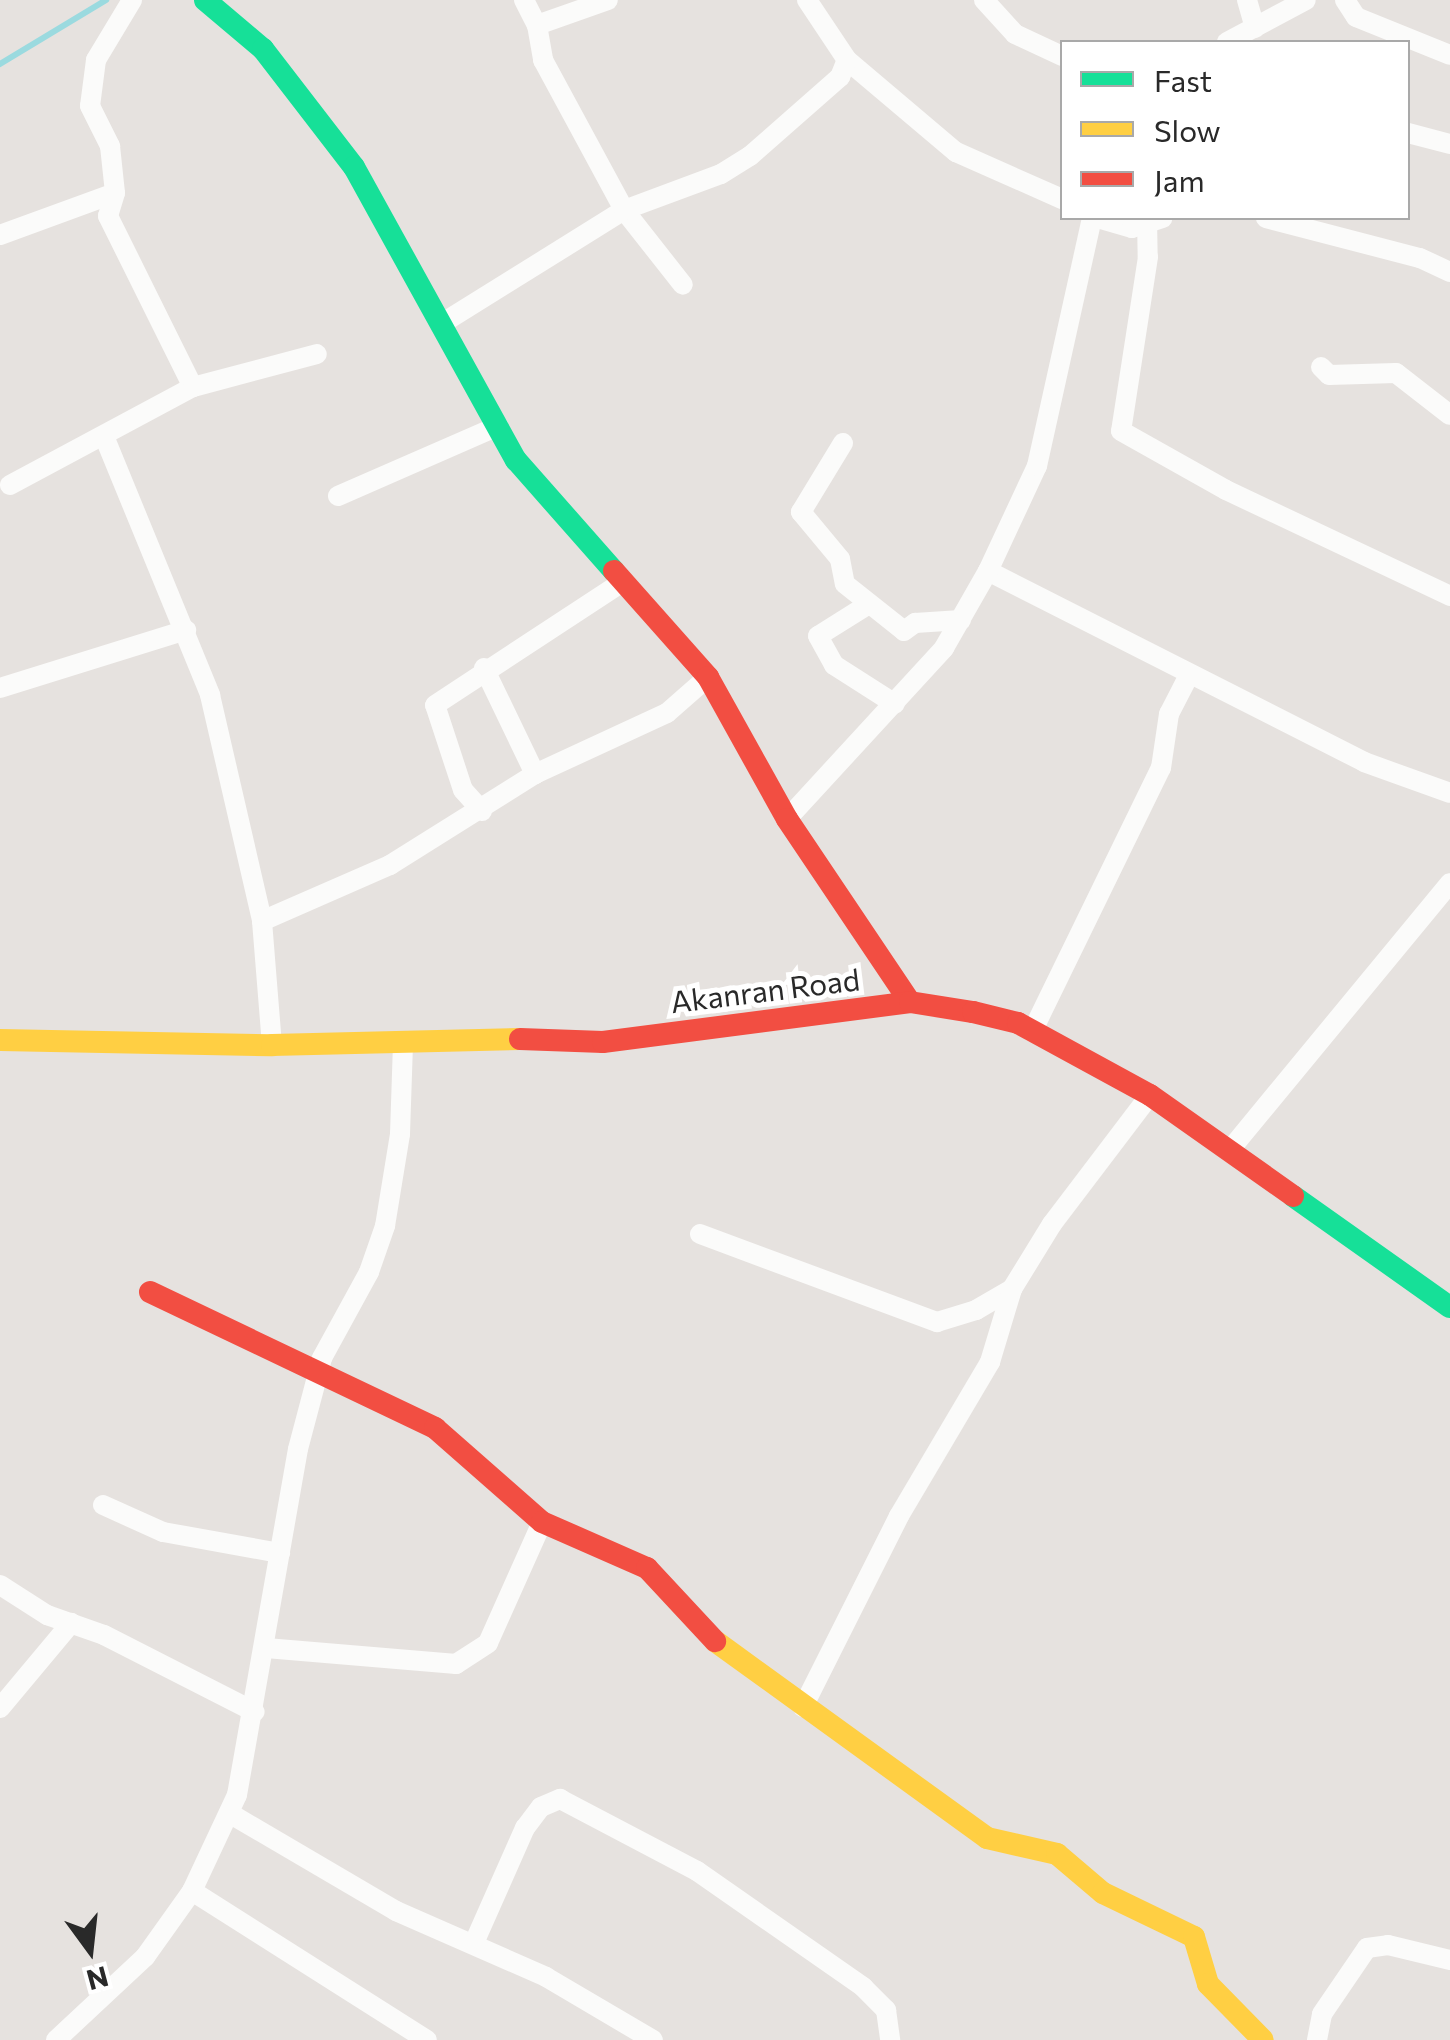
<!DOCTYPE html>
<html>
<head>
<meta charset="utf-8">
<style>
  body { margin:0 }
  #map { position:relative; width:1450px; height:2040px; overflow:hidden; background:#e6e2df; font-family:Commissioner,sans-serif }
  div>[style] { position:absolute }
  .stream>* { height:6px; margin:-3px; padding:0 3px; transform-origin:3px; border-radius:3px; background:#9bdadf }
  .street>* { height:20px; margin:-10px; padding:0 10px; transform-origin:10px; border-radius:10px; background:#fbfbfa }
  .fast>* { height:22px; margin:-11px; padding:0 11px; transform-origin:11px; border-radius:11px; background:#16e098 }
  .slow>* { height:22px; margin:-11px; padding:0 11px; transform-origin:11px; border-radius:11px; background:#ffcf43 }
  .jam>* { height:22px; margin:-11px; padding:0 11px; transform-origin:11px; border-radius:11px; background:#f24e42 }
  span { translate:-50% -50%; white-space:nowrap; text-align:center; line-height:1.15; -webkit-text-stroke:10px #fff; paint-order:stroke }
  .street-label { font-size:30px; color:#292929 }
  .legend { position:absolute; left:1060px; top:40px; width:350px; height:180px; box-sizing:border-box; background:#fff; border:2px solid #a9a9a9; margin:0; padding:12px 18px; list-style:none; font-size:30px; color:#292929 }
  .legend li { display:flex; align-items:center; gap:20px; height:50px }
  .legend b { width:50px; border:2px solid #a9a9a9 }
  .north { position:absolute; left:40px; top:1900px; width:100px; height:100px; -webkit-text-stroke:8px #fff; paint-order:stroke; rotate:165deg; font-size:28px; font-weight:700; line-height:40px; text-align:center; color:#292929 }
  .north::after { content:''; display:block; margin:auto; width:35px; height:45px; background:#292929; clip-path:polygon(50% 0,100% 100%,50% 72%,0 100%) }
</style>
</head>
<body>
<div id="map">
  <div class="stream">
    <i style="left:0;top:64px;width:124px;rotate:-31.1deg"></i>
  </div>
  <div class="street">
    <i style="left:132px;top:0;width:70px;rotate:121deg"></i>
    <i style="left:96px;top:60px;width:46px;rotate:97.4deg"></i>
    <i style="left:90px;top:106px;width:45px;rotate:63.4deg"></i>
    <i style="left:110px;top:146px;width:47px;rotate:83.9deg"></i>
    <i style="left:115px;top:193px;width:24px;rotate:107deg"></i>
    <i style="left:108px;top:216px;width:191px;rotate:63.6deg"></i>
    <i style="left:524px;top:0;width:28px;rotate:63deg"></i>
    <i style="left:537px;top:25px;width:36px;rotate:80deg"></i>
    <i style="left:543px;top:60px;width:170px;rotate:61.6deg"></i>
    <i style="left:624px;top:210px;width:95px;rotate:51.8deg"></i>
    <i style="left:807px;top:0;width:72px;rotate:56.3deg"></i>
    <i style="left:847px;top:60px;width:143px;rotate:40.2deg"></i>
    <i style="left:956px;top:152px;width:116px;rotate:23.9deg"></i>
    <i style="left:984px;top:0;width:46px;rotate:47.6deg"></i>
    <i style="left:1015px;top:34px;width:52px;rotate:25.1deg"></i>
    <i style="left:1247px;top:0;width:29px;rotate:74deg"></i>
    <i style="left:1345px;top:0;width:20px;rotate:57deg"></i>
    <i style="left:1356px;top:17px;width:101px;rotate:22deg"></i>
    <i style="left:537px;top:25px;width:75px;rotate:-19.4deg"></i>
    <i style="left:1227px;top:42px;width:89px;rotate:-28deg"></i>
    <i style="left:1408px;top:133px;width:43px;rotate:14.7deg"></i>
    <i style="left:1097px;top:218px;width:36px;rotate:16deg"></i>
    <i style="left:1132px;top:228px;width:32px;rotate:-18deg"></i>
    <i style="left:1147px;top:218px;width:39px;rotate:89deg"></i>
    <i style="left:1148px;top:257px;width:176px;rotate:98.8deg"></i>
    <i style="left:1121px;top:431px;width:120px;rotate:29.3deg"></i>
    <i style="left:1226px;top:490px;width:248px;rotate:25.3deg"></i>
    <i style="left:1266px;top:218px;width:159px;rotate:14.6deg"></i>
    <i style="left:1420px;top:258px;width:33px;rotate:25deg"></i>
    <i style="left:0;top:235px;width:122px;rotate:-20.1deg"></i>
    <i style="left:441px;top:324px;width:216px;rotate:-31.9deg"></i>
    <i style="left:624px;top:210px;width:103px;rotate:-20.4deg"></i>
    <i style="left:721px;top:174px;width:34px;rotate:-32deg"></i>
    <i style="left:750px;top:156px;width:120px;rotate:-41.3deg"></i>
    <i style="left:840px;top:77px;width:18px;rotate:-68deg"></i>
    <i style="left:1321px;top:367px;width:11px;rotate:45deg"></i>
    <i style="left:1329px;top:375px;width:67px;rotate:-1.7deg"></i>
    <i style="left:1396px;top:373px;width:68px;rotate:37.9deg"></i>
    <i style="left:104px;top:436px;width:280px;rotate:67.7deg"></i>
    <i style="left:210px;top:695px;width:232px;rotate:77deg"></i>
    <i style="left:262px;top:921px;width:124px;rotate:85.4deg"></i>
    <i style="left:843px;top:443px;width:81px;rotate:121.3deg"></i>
    <i style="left:801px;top:512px;width:61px;rotate:50.3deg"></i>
    <i style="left:840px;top:559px;width:25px;rotate:79deg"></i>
    <i style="left:845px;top:584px;width:75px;rotate:38.5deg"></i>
    <i style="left:904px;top:631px;width:14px;rotate:-36deg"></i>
    <i style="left:915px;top:623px;width:46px;rotate:-3.7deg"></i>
    <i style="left:10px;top:485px;width:208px;rotate:-28.2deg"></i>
    <i style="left:193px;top:387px;width:128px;rotate:-14.9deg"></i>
    <i style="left:338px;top:496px;width:175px;rotate:-23.6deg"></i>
    <i style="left:988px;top:571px;width:422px;rotate:26.9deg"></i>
    <i style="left:1364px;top:762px;width:91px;rotate:19.8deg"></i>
    <i style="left:869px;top:604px;width:60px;rotate:147.9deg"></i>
    <i style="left:818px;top:636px;width:33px;rotate:61deg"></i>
    <i style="left:834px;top:665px;width:72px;rotate:32.6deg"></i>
    <i style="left:484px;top:668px;width:118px;rotate:64.3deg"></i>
    <i style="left:0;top:688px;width:195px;rotate:-17.3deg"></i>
    <i style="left:482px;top:811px;width:28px;rotate:-132deg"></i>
    <i style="left:463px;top:790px;width:89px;rotate:-108.2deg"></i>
    <i style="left:435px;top:705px;width:224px;rotate:-33.3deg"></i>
    <i style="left:787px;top:819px;width:232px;rotate:-47.4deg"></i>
    <i style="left:944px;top:648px;width:89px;rotate:-60.3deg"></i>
    <i style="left:988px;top:571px;width:116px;rotate:-65deg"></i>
    <i style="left:1037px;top:466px;width:254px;rotate:-77.5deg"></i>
    <i style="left:262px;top:921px;width:140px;rotate:-23.6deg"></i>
    <i style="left:390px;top:865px;width:171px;rotate:-32.1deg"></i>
    <i style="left:535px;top:774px;width:145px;rotate:-24.8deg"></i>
    <i style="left:667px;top:713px;width:55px;rotate:-41.3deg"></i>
    <i style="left:1032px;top:1032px;width:294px;rotate:-64deg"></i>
    <i style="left:1161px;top:768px;width:55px;rotate:-81.6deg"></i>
    <i style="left:1169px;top:714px;width:42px;rotate:-62.8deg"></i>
    <i style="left:1229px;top:1151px;width:347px;rotate:-50.5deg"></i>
    <i style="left:700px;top:1234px;width:253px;rotate:20.4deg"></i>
    <i style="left:937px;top:1322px;width:41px;rotate:-17.1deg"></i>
    <i style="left:976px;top:1310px;width:42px;rotate:-30.3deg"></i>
    <i style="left:103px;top:1505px;width:66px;rotate:24.2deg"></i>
    <i style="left:163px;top:1532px;width:119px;rotate:10.2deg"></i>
    <i style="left:0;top:1585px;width:56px;rotate:32.6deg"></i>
    <i style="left:47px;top:1615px;width:60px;rotate:19.3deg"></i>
    <i style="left:104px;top:1635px;width:169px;rotate:27deg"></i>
    <i style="left:266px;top:1648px;width:191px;rotate:4.8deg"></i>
    <i style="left:456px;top:1664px;width:38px;rotate:-33deg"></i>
    <i style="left:488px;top:1643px;width:133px;rotate:-65.9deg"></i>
    <i style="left:803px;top:1707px;width:214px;rotate:-63.3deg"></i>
    <i style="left:899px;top:1516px;width:179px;rotate:-59.4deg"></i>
    <i style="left:990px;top:1362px;width:76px;rotate:-73.2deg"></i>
    <i style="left:1012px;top:1289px;width:76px;rotate:-58.4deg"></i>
    <i style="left:1052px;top:1224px;width:162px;rotate:-52.8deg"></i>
    <i style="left:0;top:1708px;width:111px;rotate:-50.1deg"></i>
    <i style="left:229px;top:1813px;width:194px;rotate:30.4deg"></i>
    <i style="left:396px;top:1911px;width:164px;rotate:23.7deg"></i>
    <i style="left:546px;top:1977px;width:124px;rotate:30.5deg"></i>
    <i style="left:192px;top:1891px;width:278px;rotate:32.4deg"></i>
    <i style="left:474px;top:1943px;width:126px;rotate:-66.1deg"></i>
    <i style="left:525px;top:1828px;width:26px;rotate:-53deg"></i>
    <i style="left:541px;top:1807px;width:21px;rotate:-23deg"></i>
    <i style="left:560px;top:1799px;width:155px;rotate:27.7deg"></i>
    <i style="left:697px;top:1871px;width:203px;rotate:34.9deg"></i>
    <i style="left:863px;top:1987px;width:33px;rotate:45deg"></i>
    <i style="left:886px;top:2010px;width:30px;rotate:82deg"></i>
    <i style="left:56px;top:2040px;width:122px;rotate:-43deg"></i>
    <i style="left:145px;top:1957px;width:81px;rotate:-54.5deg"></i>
    <i style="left:192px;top:1891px;width:106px;rotate:-64.9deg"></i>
    <i style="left:237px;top:1795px;width:351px;rotate:-80deg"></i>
    <i style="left:298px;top:1449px;width:94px;rotate:-75.2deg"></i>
    <i style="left:322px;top:1358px;width:98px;rotate:-61.3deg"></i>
    <i style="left:369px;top:1272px;width:49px;rotate:-70.8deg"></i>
    <i style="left:385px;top:1226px;width:93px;rotate:-80.7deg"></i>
    <i style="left:400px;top:1134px;width:92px;rotate:-88.1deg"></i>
    <i style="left:1317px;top:2040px;width:26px;rotate:-79deg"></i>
    <i style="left:1322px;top:2014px;width:80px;rotate:-55.7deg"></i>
    <i style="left:1367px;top:1948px;width:21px;rotate:-8deg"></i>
    <i style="left:1388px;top:1945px;width:64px;rotate:13.6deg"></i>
  </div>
  <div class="fast">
    <i style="left:205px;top:0;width:76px;rotate:40.2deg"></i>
    <i style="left:263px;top:49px;width:149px;rotate:52.4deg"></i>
    <i style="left:354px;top:167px;width:335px;rotate:61.1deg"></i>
    <i style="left:516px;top:460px;width:148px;rotate:48.6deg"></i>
    <i style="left:1293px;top:1196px;width:192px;rotate:35.3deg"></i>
  </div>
  <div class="slow">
    <i style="left:0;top:1040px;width:272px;rotate:1.1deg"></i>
    <i style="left:272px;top:1045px;width:248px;rotate:-1.4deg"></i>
    <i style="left:715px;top:1641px;width:336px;rotate:35.9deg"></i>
    <i style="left:987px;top:1838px;width:72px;rotate:12.9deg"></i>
    <i style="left:1057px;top:1854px;width:60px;rotate:40.3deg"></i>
    <i style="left:1103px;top:1893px;width:101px;rotate:25.8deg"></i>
    <i style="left:1194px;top:1937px;width:49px;rotate:73.4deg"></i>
    <i style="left:1208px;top:1984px;width:78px;rotate:45.5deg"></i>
  </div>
  <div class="jam">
    <i style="left:614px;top:571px;width:142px;rotate:48.4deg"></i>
    <i style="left:708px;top:677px;width:162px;rotate:60.9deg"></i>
    <i style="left:787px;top:819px;width:220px;rotate:56.1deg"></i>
    <i style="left:520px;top:1039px;width:83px;rotate:2.1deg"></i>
    <i style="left:603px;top:1042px;width:310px;rotate:-7.4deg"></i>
    <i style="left:910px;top:1002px;width:64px;rotate:9deg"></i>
    <i style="left:973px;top:1012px;width:46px;rotate:13.7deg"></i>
    <i style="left:1018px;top:1023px;width:150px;rotate:28.6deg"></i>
    <i style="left:1150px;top:1095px;width:175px;rotate:35.2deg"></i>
    <i style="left:150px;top:1292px;width:316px;rotate:25.5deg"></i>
    <i style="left:435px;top:1428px;width:142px;rotate:41.3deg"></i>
    <i style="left:542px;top:1522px;width:115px;rotate:23.7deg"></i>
    <i style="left:647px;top:1568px;width:100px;rotate:47deg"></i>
  </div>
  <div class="street-label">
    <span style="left:765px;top:990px;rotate:-7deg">Akanran Road</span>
  </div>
  <ul class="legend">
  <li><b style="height:12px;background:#16e098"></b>Fast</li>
  <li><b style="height:12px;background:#ffcf43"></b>Slow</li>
  <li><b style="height:12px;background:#f24e42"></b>Jam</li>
  </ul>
  <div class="north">N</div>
</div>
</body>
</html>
